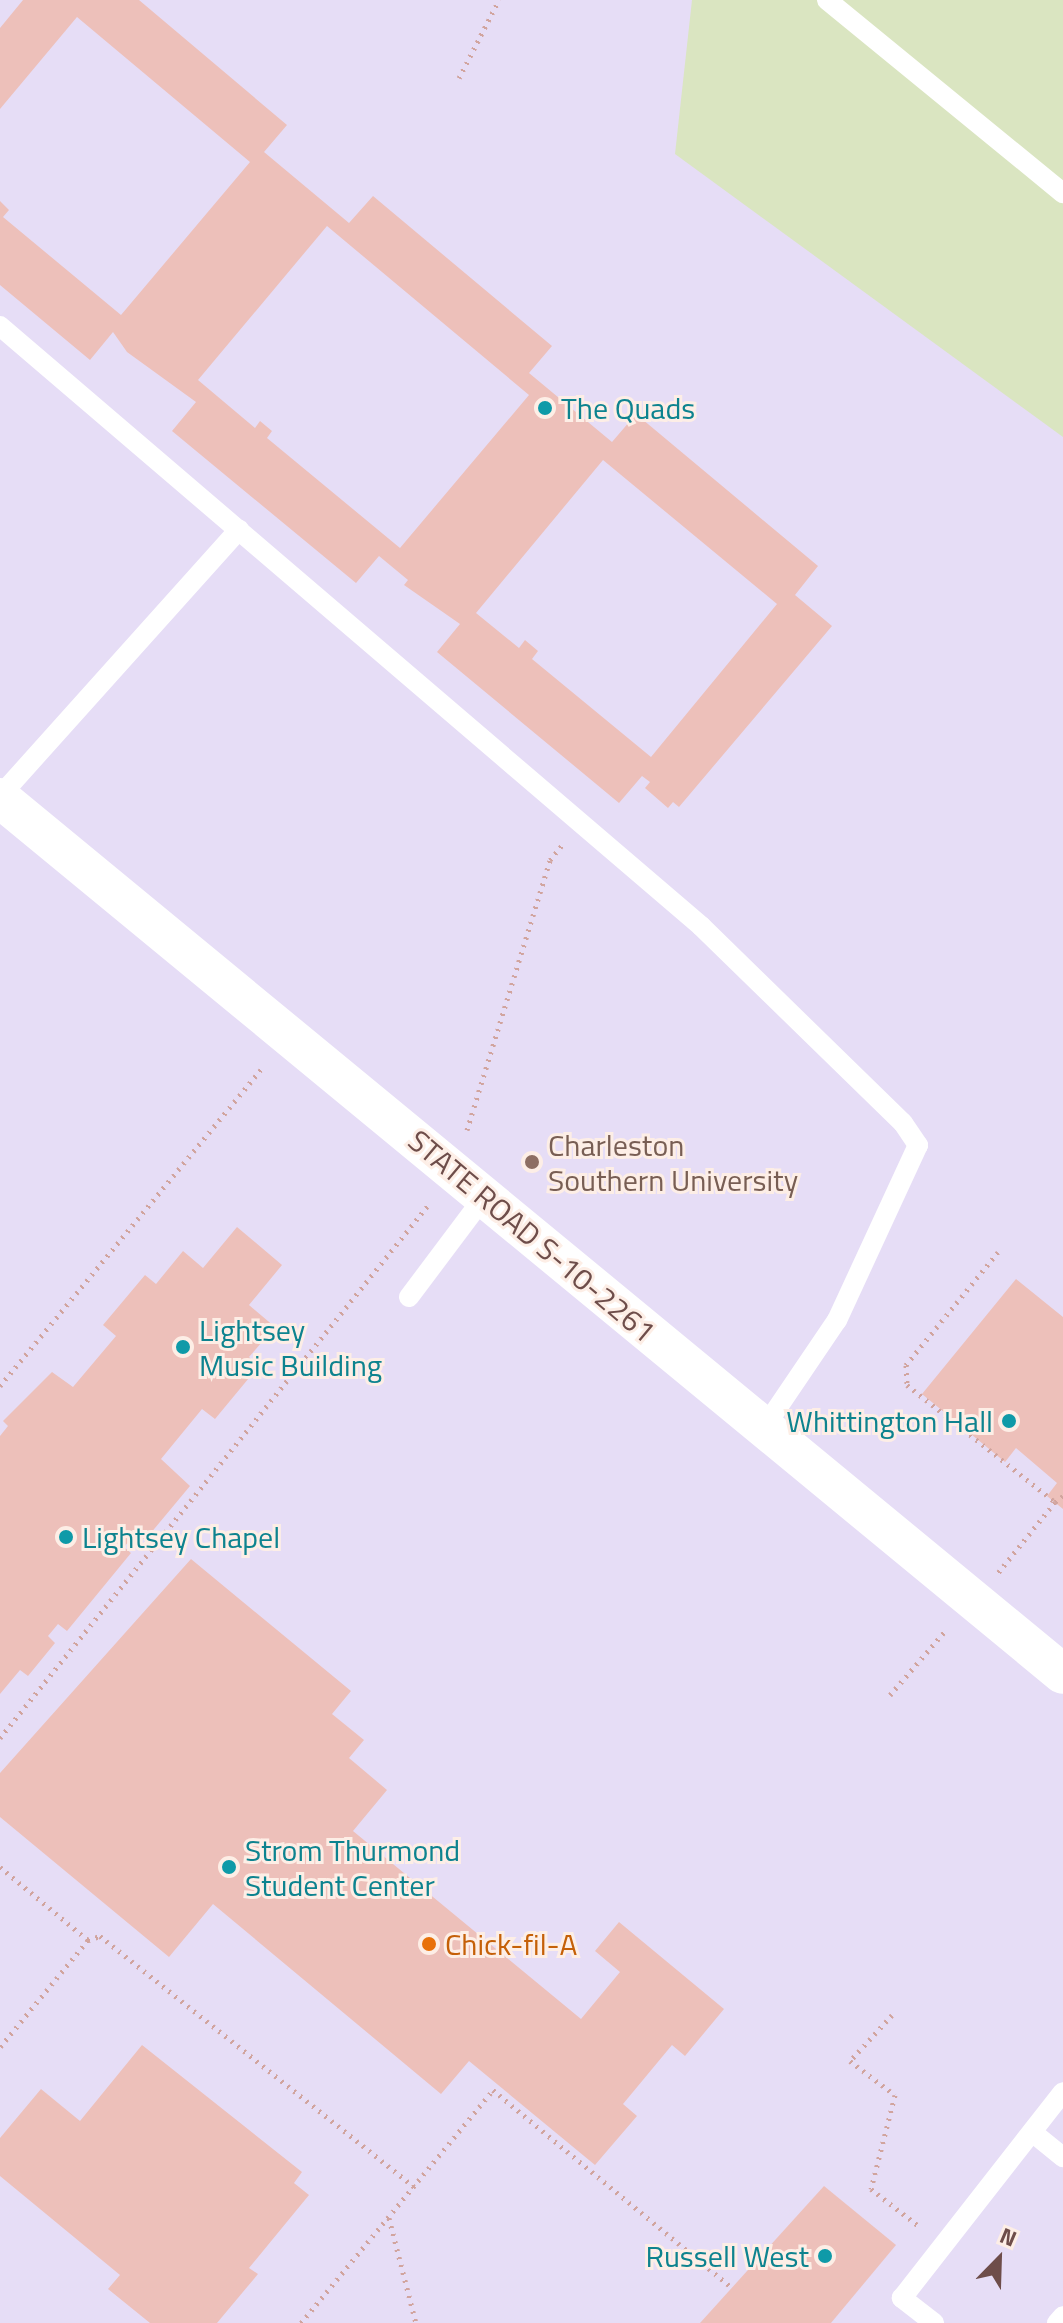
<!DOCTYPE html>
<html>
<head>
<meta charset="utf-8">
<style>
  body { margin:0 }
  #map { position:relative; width:1063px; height:2323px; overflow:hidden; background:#fae9e0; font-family:"Titillium Web",sans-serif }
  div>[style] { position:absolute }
  .education>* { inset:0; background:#e6ddf6; transform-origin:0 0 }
  .green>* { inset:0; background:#dae5c1 }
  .building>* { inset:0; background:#edc0ba }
  .path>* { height:5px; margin-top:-2.5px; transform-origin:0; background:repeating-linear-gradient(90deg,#d1a49e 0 2px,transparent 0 8px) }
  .service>* { height:20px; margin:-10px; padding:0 10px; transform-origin:10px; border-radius:10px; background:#fff }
  .minor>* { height:40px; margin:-20px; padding:0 20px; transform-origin:20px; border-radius:20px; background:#fff }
  .dots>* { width:22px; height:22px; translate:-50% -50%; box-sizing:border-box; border:4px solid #fdeee6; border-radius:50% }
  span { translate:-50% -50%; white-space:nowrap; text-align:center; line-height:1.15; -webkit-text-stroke:6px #fdeee6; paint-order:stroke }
  .culture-label { font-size:30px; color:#0d838f }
  .left { translate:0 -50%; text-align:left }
  .right { translate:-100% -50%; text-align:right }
  .education-label { font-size:30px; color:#785e54 }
  .street-label { font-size:30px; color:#6e4d4a }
  .food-label { font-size:30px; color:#c56008 }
  .north { position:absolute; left:959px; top:2219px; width:80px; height:80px; -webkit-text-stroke:6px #fdeee6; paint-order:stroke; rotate:23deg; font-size:22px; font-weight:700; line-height:32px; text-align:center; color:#6e4d4a }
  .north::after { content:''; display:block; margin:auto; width:28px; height:36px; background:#6e4d4a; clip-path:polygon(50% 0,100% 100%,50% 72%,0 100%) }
</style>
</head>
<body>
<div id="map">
  <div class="education">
    <i style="left:0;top:0;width:1063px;height:2323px"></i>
  </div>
  <div class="green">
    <i style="clip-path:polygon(692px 0,1063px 0,1063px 437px,675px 154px)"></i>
  </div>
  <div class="building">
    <i style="clip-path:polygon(evenodd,23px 0,139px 0,287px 125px,264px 152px,349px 223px,373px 196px,552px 346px,529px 373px,612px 442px,636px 414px,818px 566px,795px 595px,832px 626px,679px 807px,673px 802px,668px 808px,645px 788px,650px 782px,642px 776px,619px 803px,437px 652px,460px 624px,404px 585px,408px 580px,379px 556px,356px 583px,172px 431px,196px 402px,127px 352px,113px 332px,90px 360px,0 285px,0 201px,9px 210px,3px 217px,121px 315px,250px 162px,77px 17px,0 109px,0 28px,23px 0,327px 226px,529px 395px,400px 548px,267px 438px,272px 431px,260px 421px,255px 428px,198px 380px,327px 226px,23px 0,603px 460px,777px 604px,651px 757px,532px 659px,538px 651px,525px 640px,519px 648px,476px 613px,603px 460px)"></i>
    <i style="clip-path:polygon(237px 1227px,282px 1265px,249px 1305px,275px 1327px,249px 1357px,259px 1366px,215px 1419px,202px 1409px,161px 1459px,190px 1486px,145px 1540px,136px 1533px,124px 1547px,131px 1553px,67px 1631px,58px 1624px,48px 1636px,55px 1643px,28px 1676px,20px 1670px,0 1694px,0 1436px,8px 1426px,3px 1421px,52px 1372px,73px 1387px,116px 1336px,103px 1325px,145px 1275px,156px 1284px,183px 1251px,203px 1268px)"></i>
    <i style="clip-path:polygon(1016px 1279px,1063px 1317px,1063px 1509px,1047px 1496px,1057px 1483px,1016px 1448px,1005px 1462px,922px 1394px)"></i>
    <i style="clip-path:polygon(191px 1559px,351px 1691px,332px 1714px,364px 1740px,349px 1758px,387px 1790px,353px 1831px,581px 2019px,620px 1972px,595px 1951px,619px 1922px,724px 2009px,685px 2056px,672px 2045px,623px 2104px,637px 2116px,595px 2165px,469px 2061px,441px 2094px,213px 1904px,169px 1957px,0 1817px,0 1773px)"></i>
    <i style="clip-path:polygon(142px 2045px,302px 2172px,294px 2183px,309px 2195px,249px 2268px,258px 2274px,217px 2323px,150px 2323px,108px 2289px,120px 2275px,0 2176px,0 2138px,41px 2089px,80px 2121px)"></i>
    <i style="clip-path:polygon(824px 2186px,896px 2245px,831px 2323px,700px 2323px)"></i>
  </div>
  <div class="path">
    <i style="left:459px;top:78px;width:88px;rotate:-62.9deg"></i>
    <i style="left:467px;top:1130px;width:282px;rotate:-72.9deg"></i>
    <i style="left:550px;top:860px;width:19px;rotate:-51deg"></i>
    <i style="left:998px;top:1252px;width:146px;rotate:129.2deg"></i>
    <i style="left:906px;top:1365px;width:20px;rotate:87deg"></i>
    <i style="left:907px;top:1385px;width:189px;rotate:38.3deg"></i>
    <i style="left:1055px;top:1502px;width:91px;rotate:128.8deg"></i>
    <i style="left:0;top:1386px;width:415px;rotate:-50.5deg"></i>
    <i style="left:1055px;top:1502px;width:10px;rotate:-37deg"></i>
    <i style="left:890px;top:1695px;width:86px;rotate:-49.3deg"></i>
    <i style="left:0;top:1738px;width:685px;rotate:-51.22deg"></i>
    <i style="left:0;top:1867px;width:114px;rotate:39.7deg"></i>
    <i style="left:88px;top:1940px;width:139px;rotate:129.4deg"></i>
    <i style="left:88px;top:1940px;width:13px;rotate:-18deg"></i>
    <i style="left:100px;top:1936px;width:402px;rotate:38.6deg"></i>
    <i style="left:892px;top:2015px;width:62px;rotate:132.4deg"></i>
    <i style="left:850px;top:2061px;width:56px;rotate:37.1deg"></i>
    <i style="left:895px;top:2095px;width:97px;rotate:104.3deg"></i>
    <i style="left:871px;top:2189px;width:62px;rotate:37.8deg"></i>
    <i style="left:389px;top:2218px;width:108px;rotate:75.6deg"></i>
    <i style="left:301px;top:2323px;width:302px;rotate:-50.5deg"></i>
    <i style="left:493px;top:2090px;width:308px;rotate:39.6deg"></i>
  </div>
  <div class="service">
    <i style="left:827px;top:0;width:305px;rotate:39.3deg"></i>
    <i style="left:0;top:326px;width:923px;rotate:40.56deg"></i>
    <i style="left:701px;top:926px;width:282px;rotate:44.3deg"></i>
    <i style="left:903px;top:1123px;width:27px;rotate:56deg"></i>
    <i style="left:918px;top:1145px;width:193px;rotate:114.8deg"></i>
    <i style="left:837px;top:1320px;width:130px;rotate:124.1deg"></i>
    <i style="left:0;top:796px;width:358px;rotate:-48.1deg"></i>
    <i style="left:409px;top:1297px;width:125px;rotate:-53.1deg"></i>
    <i style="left:1032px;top:2132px;width:40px;rotate:39deg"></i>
    <i style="left:934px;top:2323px;width:41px;rotate:-142deg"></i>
    <i style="left:902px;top:2298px;width:261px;rotate:-52deg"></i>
    <i style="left:1057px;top:2323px;width:9px;rotate:-49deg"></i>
  </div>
  <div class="minor">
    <i style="left:0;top:798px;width:1377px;rotate:39.49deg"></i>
  </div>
  <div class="dots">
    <i style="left:545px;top:408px;background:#0f9aa8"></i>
    <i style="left:532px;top:1162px;background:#8d6e63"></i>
    <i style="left:183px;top:1347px;background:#0f9aa8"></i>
    <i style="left:1009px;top:1421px;background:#0f9aa8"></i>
    <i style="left:66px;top:1537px;background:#0f9aa8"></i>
    <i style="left:229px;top:1867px;background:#0f9aa8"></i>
    <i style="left:429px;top:1944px;background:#e8710a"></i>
    <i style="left:825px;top:2256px;background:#0f9aa8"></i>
  </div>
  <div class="culture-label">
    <span class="left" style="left:561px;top:408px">The Quads</span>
    <span class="left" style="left:199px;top:1347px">Lightsey<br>Music Building</span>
    <span class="right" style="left:993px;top:1421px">Whittington Hall</span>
    <span class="left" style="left:82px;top:1537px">Lightsey Chapel</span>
    <span class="left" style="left:245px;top:1867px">Strom Thurmond<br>Student Center</span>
    <span class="right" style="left:809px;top:2256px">Russell West</span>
  </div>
  <div class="education-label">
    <span class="left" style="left:548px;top:1162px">Charleston<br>Southern University</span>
  </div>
  <div class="street-label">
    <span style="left:532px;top:1236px;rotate:40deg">STATE ROAD S-10-2261</span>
  </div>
  <div class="food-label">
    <span class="left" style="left:445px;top:1944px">Chick-fil-A</span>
  </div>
  <div class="north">N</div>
</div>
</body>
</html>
